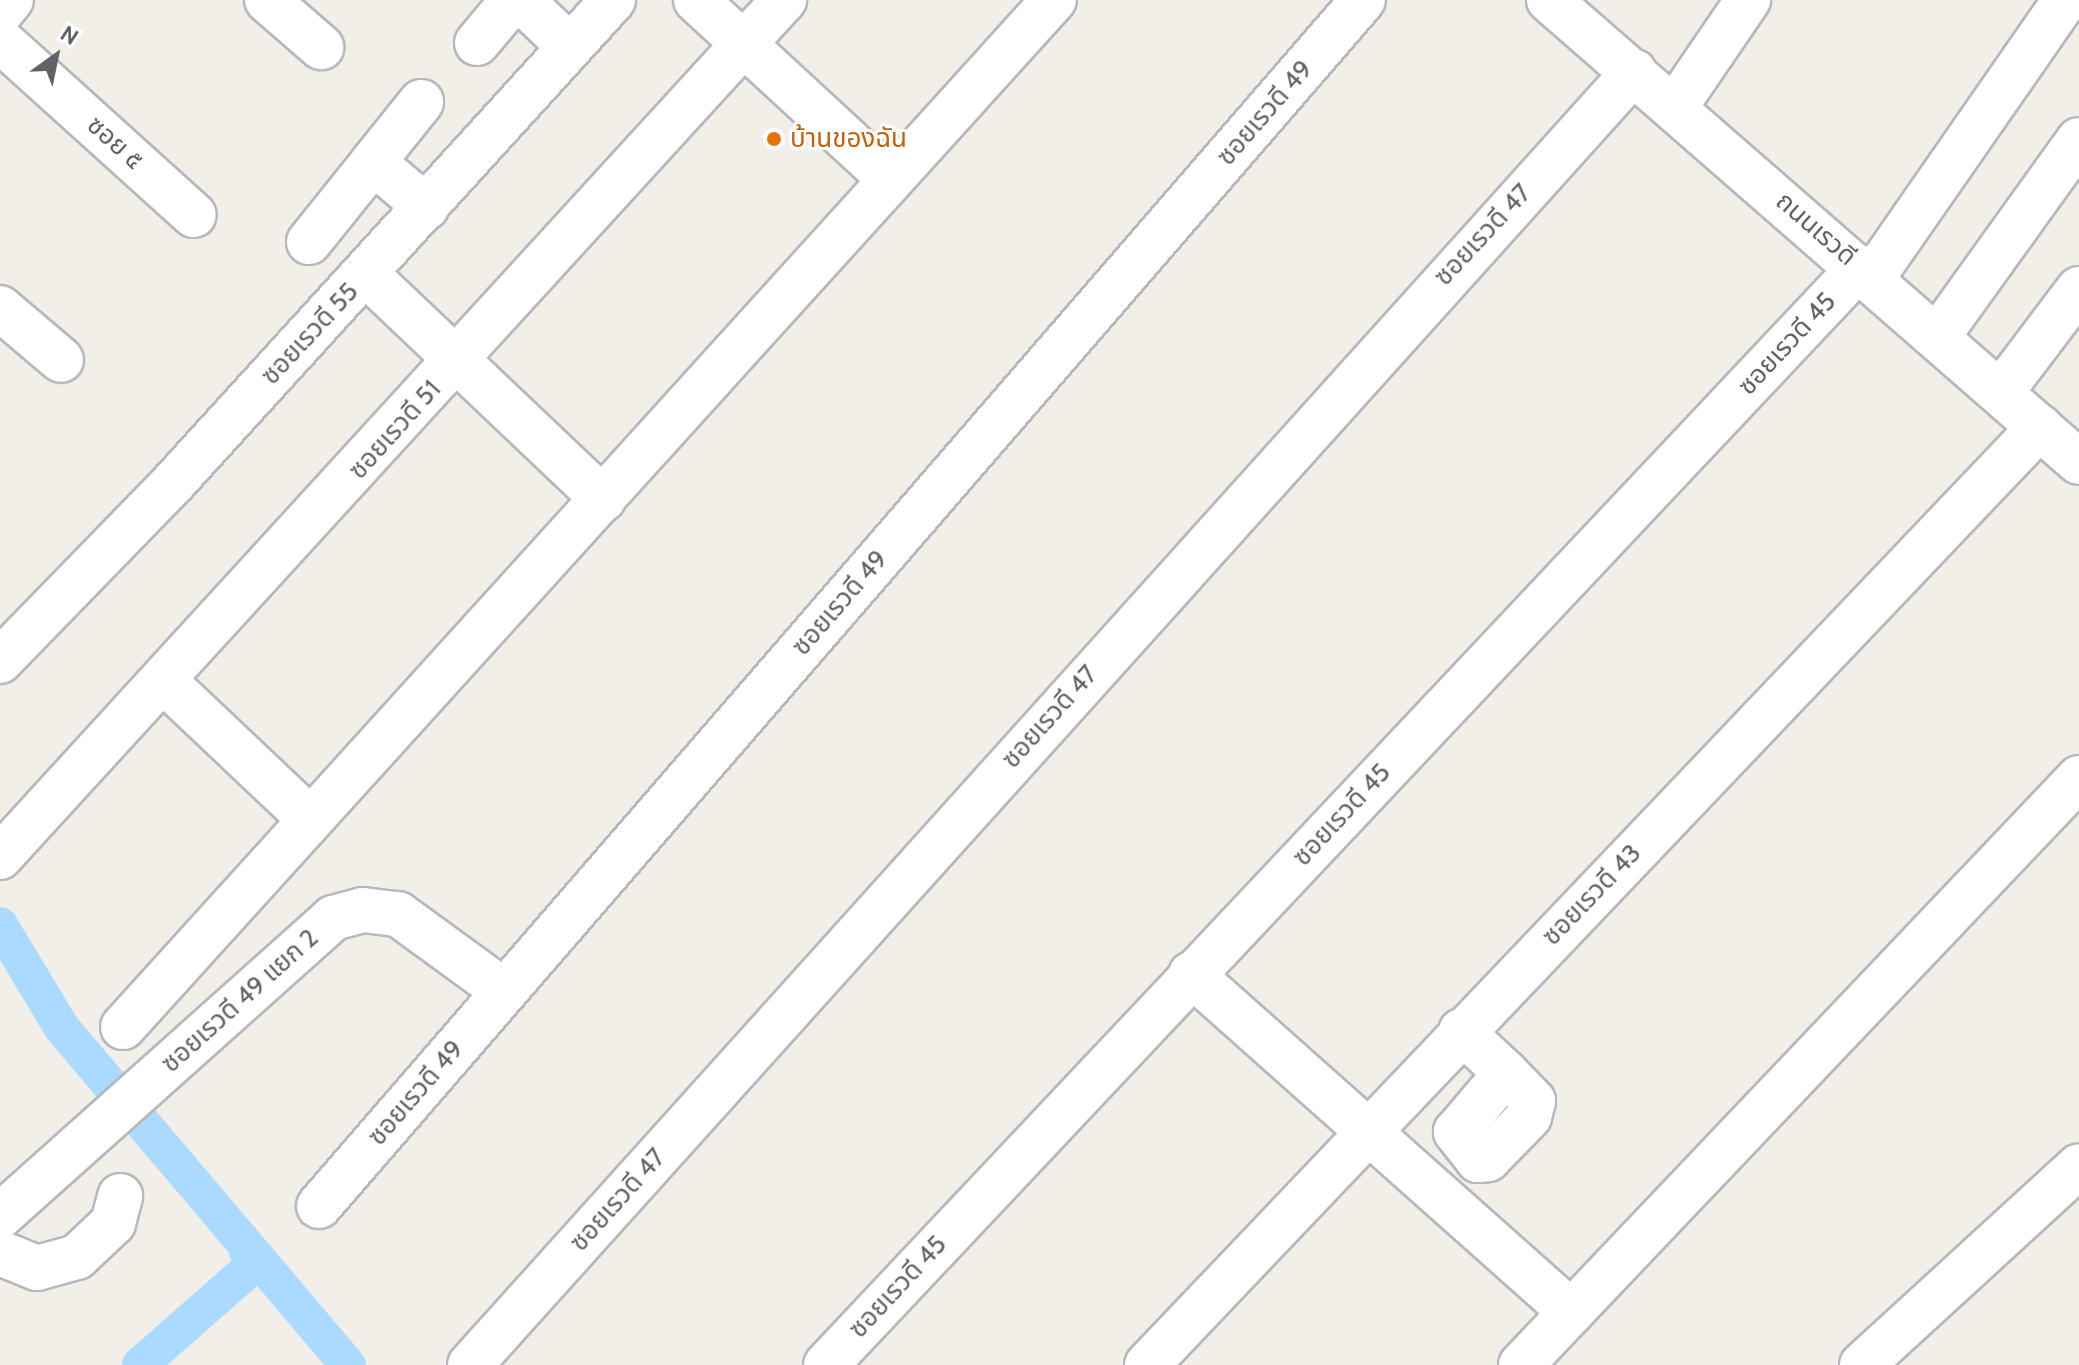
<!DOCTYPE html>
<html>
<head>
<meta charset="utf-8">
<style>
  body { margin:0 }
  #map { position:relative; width:2079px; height:1365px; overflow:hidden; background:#f1efe8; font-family:Cabin,"Noto Sans Thai",sans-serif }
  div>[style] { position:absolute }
  .canal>* { height:36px; margin:-18px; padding:0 18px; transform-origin:18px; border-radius:18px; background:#aadaff }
  .roads { filter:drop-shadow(2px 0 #b5b8bc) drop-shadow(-2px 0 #b5b8bc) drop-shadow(0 2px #b5b8bc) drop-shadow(0 -2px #b5b8bc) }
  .minor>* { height:44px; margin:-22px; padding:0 22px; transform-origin:22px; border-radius:22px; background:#fff }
  .dots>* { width:22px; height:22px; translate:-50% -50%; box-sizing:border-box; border:4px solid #fff; border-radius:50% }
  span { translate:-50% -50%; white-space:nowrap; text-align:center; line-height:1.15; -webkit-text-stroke:6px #fff; paint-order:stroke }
  .street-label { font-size:26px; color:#5f6368 }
  .food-label { font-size:26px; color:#c56008 }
  .left { translate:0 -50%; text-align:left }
  .north { position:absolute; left:16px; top:16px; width:80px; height:80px; -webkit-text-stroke:6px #fff; paint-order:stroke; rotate:33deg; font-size:22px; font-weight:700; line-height:32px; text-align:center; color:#5f6368 }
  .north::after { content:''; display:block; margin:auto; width:28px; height:36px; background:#5f6368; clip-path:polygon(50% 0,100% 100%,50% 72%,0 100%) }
</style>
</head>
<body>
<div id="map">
  <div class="canal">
    <i style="left:0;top:925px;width:120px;rotate:59deg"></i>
    <i style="left:62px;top:1028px;width:442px;rotate:49.7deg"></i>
    <i style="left:140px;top:1365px;width:154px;rotate:-41.3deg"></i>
    <i style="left:256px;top:1263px;width:14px;rotate:-129deg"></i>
  </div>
  <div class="roads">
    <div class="minor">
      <i style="left:267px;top:0;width:72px;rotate:41deg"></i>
      <i style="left:521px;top:0;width:68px;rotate:43.8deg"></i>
      <i style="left:696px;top:0;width:264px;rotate:42.7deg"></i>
      <i style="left:1549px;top:0;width:703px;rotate:41.08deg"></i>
      <i style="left:0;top:13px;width:17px;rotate:-50deg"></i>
      <i style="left:0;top:40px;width:261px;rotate:42.1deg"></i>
      <i style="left:477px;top:43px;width:56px;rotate:-50.1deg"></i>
      <i style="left:1675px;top:107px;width:130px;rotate:-55.7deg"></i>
      <i style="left:373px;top:162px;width:77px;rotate:-51.3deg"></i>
      <i style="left:309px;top:242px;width:102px;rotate:-51.3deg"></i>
      <i style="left:373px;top:162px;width:70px;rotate:40.3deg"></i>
      <i style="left:366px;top:274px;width:327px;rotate:43.5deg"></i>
      <i style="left:1872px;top:278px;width:338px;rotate:-55.2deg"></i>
      <i style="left:0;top:308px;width:80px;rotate:40.4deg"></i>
      <i style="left:1938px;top:336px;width:241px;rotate:-54.3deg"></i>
      <i style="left:2001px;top:392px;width:129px;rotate:-52.9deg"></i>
      <i style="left:0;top:661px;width:250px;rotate:-45.8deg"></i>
      <i style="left:174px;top:482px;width:652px;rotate:-47.67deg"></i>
      <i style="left:165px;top:682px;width:199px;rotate:43.4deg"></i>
      <i style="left:0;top:857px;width:1162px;rotate:-47.55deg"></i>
      <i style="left:1191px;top:974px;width:509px;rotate:41.65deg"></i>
      <i style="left:123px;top:1027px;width:1386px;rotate:-47.81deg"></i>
      <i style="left:1461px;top:1031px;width:62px;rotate:43deg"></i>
      <i style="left:1506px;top:1073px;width:39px;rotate:46deg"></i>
      <i style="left:1533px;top:1101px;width:16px;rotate:104deg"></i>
      <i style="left:1529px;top:1117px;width:59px;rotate:134.3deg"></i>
      <i style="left:1488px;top:1159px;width:10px;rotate:174deg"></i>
      <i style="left:1478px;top:1160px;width:36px;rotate:-128deg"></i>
      <i style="left:1456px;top:1132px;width:77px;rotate:-49.7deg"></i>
      <i style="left:319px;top:1206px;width:1595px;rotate:-49.12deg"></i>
      <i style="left:0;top:1216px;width:447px;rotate:-41.8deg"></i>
      <i style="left:333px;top:918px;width:31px;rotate:-15deg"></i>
      <i style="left:363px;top:910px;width:35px;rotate:7deg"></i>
      <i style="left:398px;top:914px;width:131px;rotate:36deg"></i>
      <i style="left:0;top:1253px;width:40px;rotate:22deg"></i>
      <i style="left:37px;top:1268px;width:41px;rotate:-15.4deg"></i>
      <i style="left:77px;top:1257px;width:50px;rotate:-43.4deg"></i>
      <i style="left:113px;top:1223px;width:28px;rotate:-75deg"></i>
      <i style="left:470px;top:1365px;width:1740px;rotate:-48.01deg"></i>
      <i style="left:826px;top:1365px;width:1508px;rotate:-46.72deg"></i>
      <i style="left:1147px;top:1365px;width:1295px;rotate:-46.41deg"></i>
      <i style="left:1521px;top:1365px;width:810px;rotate:-46.45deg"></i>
      <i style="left:1862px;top:1365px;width:294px;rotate:-42.5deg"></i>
    </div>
  </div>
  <div class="dots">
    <i style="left:774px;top:139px;background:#e8710a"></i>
  </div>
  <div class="street-label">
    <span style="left:1265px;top:113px;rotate:-49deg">ซอยเรวดี 49</span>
    <span style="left:115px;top:143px;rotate:42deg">ซอย ๕</span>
    <span style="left:1816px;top:229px;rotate:41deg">ถนนเรวดี</span>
    <span style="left:1483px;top:235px;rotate:-47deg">ซอยเรวดี 47</span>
    <span style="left:310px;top:334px;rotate:-47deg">ซอยเรวดี 55</span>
    <span style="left:1787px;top:344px;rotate:-47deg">ซอยเรวดี 45</span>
    <span style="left:395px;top:430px;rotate:-48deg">ซอยเรวดี 51</span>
    <span style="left:840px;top:603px;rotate:-49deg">ซอยเรวดี 49</span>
    <span style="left:1050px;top:717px;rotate:-48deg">ซอยเรวดี 47</span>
    <span style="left:1342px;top:815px;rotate:-47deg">ซอยเรวดี 45</span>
    <span style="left:1592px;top:895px;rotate:-46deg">ซอยเรวดี 43</span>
    <span style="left:240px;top:1001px;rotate:-42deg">ซอยเรวดี 49 แยก 2</span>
    <span style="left:416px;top:1093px;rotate:-49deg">ซอยเรวดี 49</span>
    <span style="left:618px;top:1200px;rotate:-48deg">ซอยเรวดี 47</span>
    <span style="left:898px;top:1287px;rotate:-47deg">ซอยเรวดี 45</span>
  </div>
  <div class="food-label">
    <span class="left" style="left:790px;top:139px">บ้านของฉัน</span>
  </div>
  <div class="north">N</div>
</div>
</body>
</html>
